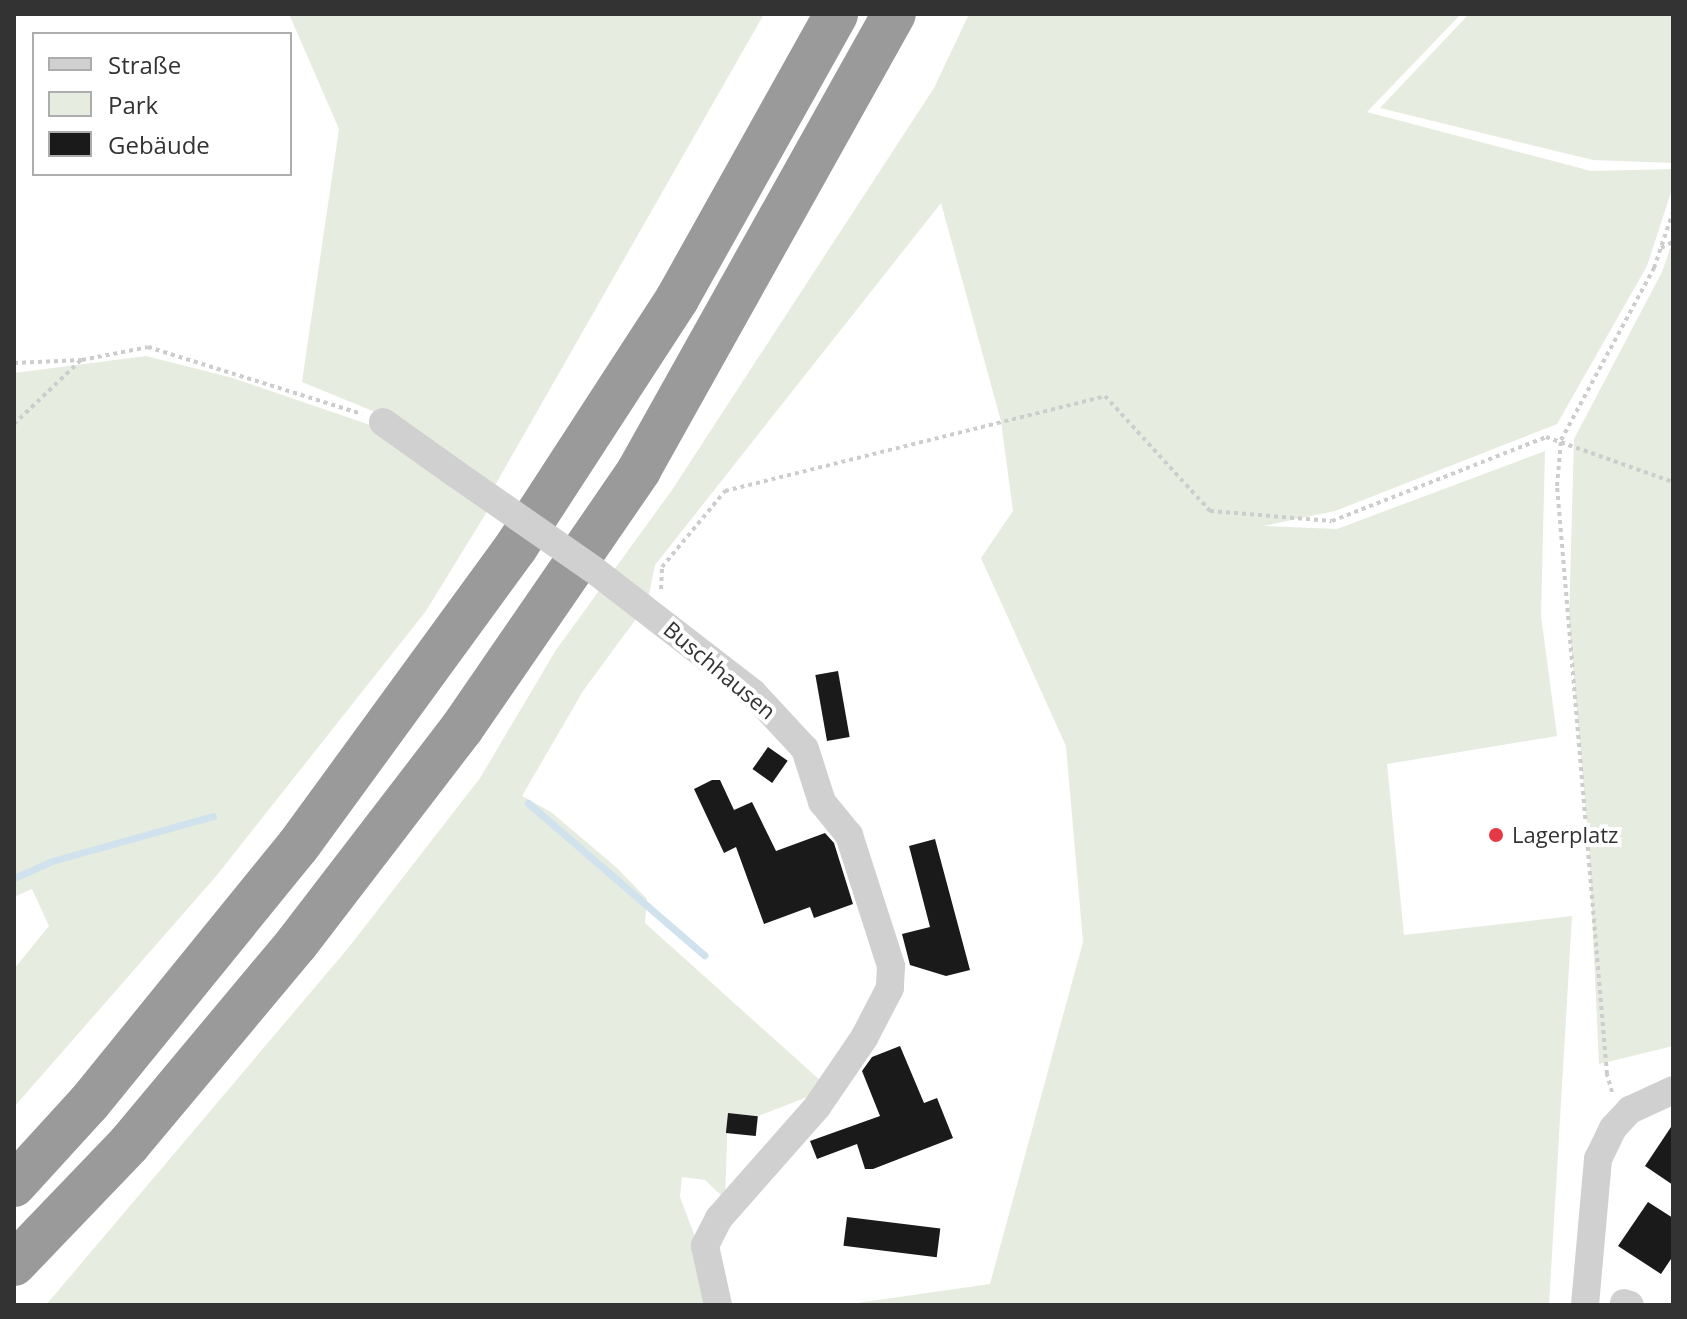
<!DOCTYPE html>
<html>
<head>
<meta charset="utf-8">
<style>
  body { margin:0 }
  #map { position:relative; width:1687px; height:1319px; overflow:hidden; background:#fff; font-family:"Open Sans",sans-serif }
  div>[style] { position:absolute }
  .green>* { inset:0; background:#e6ecdf }
  .stream>* { height:7px; margin:-3.5px; padding:0 3.5px; transform-origin:3.5px; border-radius:3.5px; background:#cfe2ee }
  .building>* { inset:0; background:#1a1a1a; transform-origin:0 0 }
  .path>* { height:4px; margin-top:-2px; transform-origin:0; background:repeating-linear-gradient(90deg,#cdcdcd 0 4px,transparent 0 8px) }
  .minor>* { height:28px; margin:-14px; padding:0 14px; transform-origin:14px; border-radius:14px; background:#d0d0d0 }
  .motorway>* { height:44px; margin:-22px; padding:0 22px; transform-origin:22px; border-radius:22px; background:#9a9a9a }
  .minor-bridge>* { height:28px; margin:-14px; padding:0 14px; transform-origin:14px; border-radius:14px; background:#d0d0d0 }
  .dots>* { width:22px; height:22px; translate:-50% -50%; box-sizing:border-box; border:4px solid #fff; border-radius:50% }
  span { translate:-50% -50%; white-space:nowrap; text-align:center; line-height:1.15; -webkit-text-stroke:8px #fff; paint-order:stroke }
  .street-label { font-size:22px; color:#333 }
  .poi-label { font-size:22px; color:#333 }
  .left { translate:0 -50%; text-align:left }
  .frame { position:absolute; inset:0; border:16px solid #333; pointer-events:none }
  .legend { position:absolute; left:32px; top:32px; width:260px; height:144px; box-sizing:border-box; background:#fff; border:2px solid #adadad; margin:0; padding:10px 14px; list-style:none; font-size:24px; color:#333 }
  .legend li { display:flex; align-items:center; gap:16px; height:40px }
  .legend b { width:40px; border:2px solid #adadad }
</style>
</head>
<body>
<div id="map">
  <div class="green">
    <i style="clip-path:polygon(289px 14px,764px 14px,494px 487px,385px 416px,302px 382px,339px 129px)"></i>
    <i style="clip-path:polygon(969px 14px,1461px 14px,1367px 112px,1591px 171px,1673px 169px,1673px 186px,1647px 266px,1557px 424px,1335px 511px,1263px 526px,1337px 529px,1545px 451px,1541px 616px,1557px 736px,1387px 764px,1404px 935px,1572px 916px,1549px 1305px,843px 1305px,990px 1284px,1083px 942px,1066px 746px,981px 558px,1013px 511px,1001px 421px,941px 203px,655px 565px,647px 604px,583px 691px,522px 796px,551px 812px,617px 868px,647px 899px,645px 923px,822px 1082px,815px 1094px,758px 1116px,728px 1113px,725px 1199px,705px 1180px,682px 1177px,680px 1197px,698px 1245px,710px 1305px,46px 1305px,349px 947px,480px 778px,556px 650px,672px 490px,934px 88px)"></i>
    <i style="clip-path:polygon(1469px 14px,1673px 14px,1673px 163px,1593px 160px,1380px 108px)"></i>
    <i style="clip-path:polygon(1673px 240px,1673px 1046px,1599px 1064px,1589px 846px,1569px 622px,1574px 439px,1662px 272px)"></i>
    <i style="clip-path:polygon(146px 356px,233px 378px,376px 427px,491px 505px,426px 611px,217px 875px,14px 1107px,14px 969px,49px 926px,32px 889px,14px 897px,14px 373px)"></i>
  </div>
  <div class="stream">
    <i style="left:528px;top:803px;width:233px;rotate:40.8deg"></i>
    <i style="left:14px;top:878px;width:42px;rotate:-24.1deg"></i>
    <i style="left:52px;top:861px;width:167px;rotate:-15.6deg"></i>
  </div>
  <div class="building">
    <i style="left:838px;top:671px;width:67px;height:23px;rotate:80deg"></i>
    <i style="left:768px;top:747px;width:24px;height:27px;rotate:35deg"></i>
    <i style="clip-path:polygon(712px 780px,720px 780px,734px 810px,752px 802px,776px 851px,825px 833px,834px 843px,853px 904px,814px 918px,810px 907px,764px 924px,736px 847px,724px 853px,694px 789px)"></i>
    <i style="clip-path:polygon(935px 839px,970px 970px,946px 976px,910px 965px,902px 934px,930px 927px,909px 846px)"></i>
    <i style="clip-path:polygon(900px 1046px,924px 1103px,937px 1098px,953px 1138px,873px 1169px,865px 1169px,857px 1144px,817px 1159px,810px 1141px,880px 1116px,862px 1071px,872px 1057px)"></i>
    <i style="left:728px;top:1113px;width:30px;height:20px;rotate:6deg"></i>
    <i style="clip-path:polygon(1673px 1124px,1673px 1185px,1645px 1166px)"></i>
    <i style="clip-path:polygon(1648px 1202px,1673px 1218px,1673px 1256px,1661px 1274px,1618px 1246px)"></i>
    <i style="left:847px;top:1217px;width:94px;height:29px;rotate:7deg"></i>
  </div>
  <div class="path">
    <i style="left:1661px;top:248px;width:13px;rotate:-27deg"></i>
    <i style="left:14px;top:363px;width:68px;rotate:-2.5deg"></i>
    <i style="left:82px;top:360px;width:67px;rotate:-11.1deg"></i>
    <i style="left:148px;top:347px;width:224px;rotate:17.4deg"></i>
    <i style="left:14px;top:424px;width:91px;rotate:-43.7deg"></i>
    <i style="left:661px;top:589px;width:22px;rotate:-87deg"></i>
    <i style="left:662px;top:567px;width:99px;rotate:-50.3deg"></i>
    <i style="left:725px;top:491px;width:392px;rotate:-14deg"></i>
    <i style="left:1105px;top:396px;width:156px;rotate:47.6deg"></i>
    <i style="left:1210px;top:511px;width:122px;rotate:4.7deg"></i>
    <i style="left:1332px;top:521px;width:230px;rotate:-21.4deg"></i>
    <i style="left:1546px;top:437px;width:135px;rotate:19.5deg"></i>
    <i style="left:1612px;top:1092px;width:19px;rotate:-106deg"></i>
    <i style="left:1607px;top:1074px;width:590px;rotate:-94.86deg"></i>
    <i style="left:1557px;top:486px;width:46px;rotate:-85deg"></i>
    <i style="left:1561px;top:440px;width:196px;rotate:-61.6deg"></i>
    <i style="left:1654px;top:268px;width:59px;rotate:-71.3deg"></i>
  </div>
  <div class="minor">
    <i style="left:383px;top:422px;width:90px;rotate:35.5deg"></i>
    <i style="left:594px;top:570px;width:201px;rotate:37.7deg"></i>
    <i style="left:753px;top:693px;width:76px;rotate:47.1deg"></i>
    <i style="left:805px;top:749px;width:56px;rotate:72.2deg"></i>
    <i style="left:822px;top:802px;width:43px;rotate:50.7deg"></i>
    <i style="left:849px;top:835px;width:138px;rotate:72.2deg"></i>
    <i style="left:891px;top:966px;width:22px;rotate:93deg"></i>
    <i style="left:890px;top:988px;width:56px;rotate:117.5deg"></i>
    <i style="left:864px;top:1038px;width:83px;rotate:124.3deg"></i>
    <i style="left:817px;top:1107px;width:148px;rotate:131.4deg"></i>
    <i style="left:719px;top:1218px;width:31px;rotate:117deg"></i>
    <i style="left:705px;top:1246px;width:60px;rotate:77.6deg"></i>
    <i style="left:1624px;top:1303px;width:6px;rotate:18deg"></i>
    <i style="left:1585px;top:1305px;width:147px;rotate:-84.9deg"></i>
    <i style="left:1598px;top:1159px;width:34px;rotate:-64deg"></i>
    <i style="left:1613px;top:1128px;width:25px;rotate:-47deg"></i>
    <i style="left:1630px;top:1110px;width:47px;rotate:-24.9deg"></i>
  </div>
  <div class="motorway">
    <i style="left:14px;top:1185px;width:111px;rotate:-47.6deg"></i>
    <i style="left:89px;top:1103px;width:331px;rotate:-50.9deg"></i>
    <i style="left:298px;top:846px;width:370px;rotate:-53.9deg"></i>
    <i style="left:516px;top:547px;width:296px;rotate:-57deg"></i>
    <i style="left:677px;top:299px;width:326px;rotate:-60.8deg"></i>
    <i style="left:14px;top:1264px;width:166px;rotate:-46.2deg"></i>
    <i style="left:129px;top:1144px;width:262px;rotate:-50.1deg"></i>
    <i style="left:297px;top:943px;width:271px;rotate:-52.5deg"></i>
    <i style="left:462px;top:728px;width:313px;rotate:-55.5deg"></i>
    <i style="left:639px;top:470px;width:522px;rotate:-60.79deg"></i>
  </div>
  <div class="minor-bridge">
    <i style="left:456px;top:474px;width:168px;rotate:34.8deg"></i>
  </div>
  <div class="dots">
    <i style="left:1496px;top:835px;background:#e63946"></i>
  </div>
  <div class="street-label">
    <span style="left:720px;top:670px;rotate:40deg">Buschhausen</span>
  </div>
  <div class="poi-label">
    <span class="left" style="left:1512px;top:835px">Lagerplatz</span>
  </div>
  <div class="frame"></div>
  <ul class="legend">
  <li><b style="height:10px;background:#d0d0d0"></b>Straße</li>
  <li><b style="height:22px;background:#e6ecdf"></b>Park</li>
  <li><b style="height:22px;background:#1a1a1a"></b>Gebäude</li>
  </ul>
</div>
</body>
</html>
